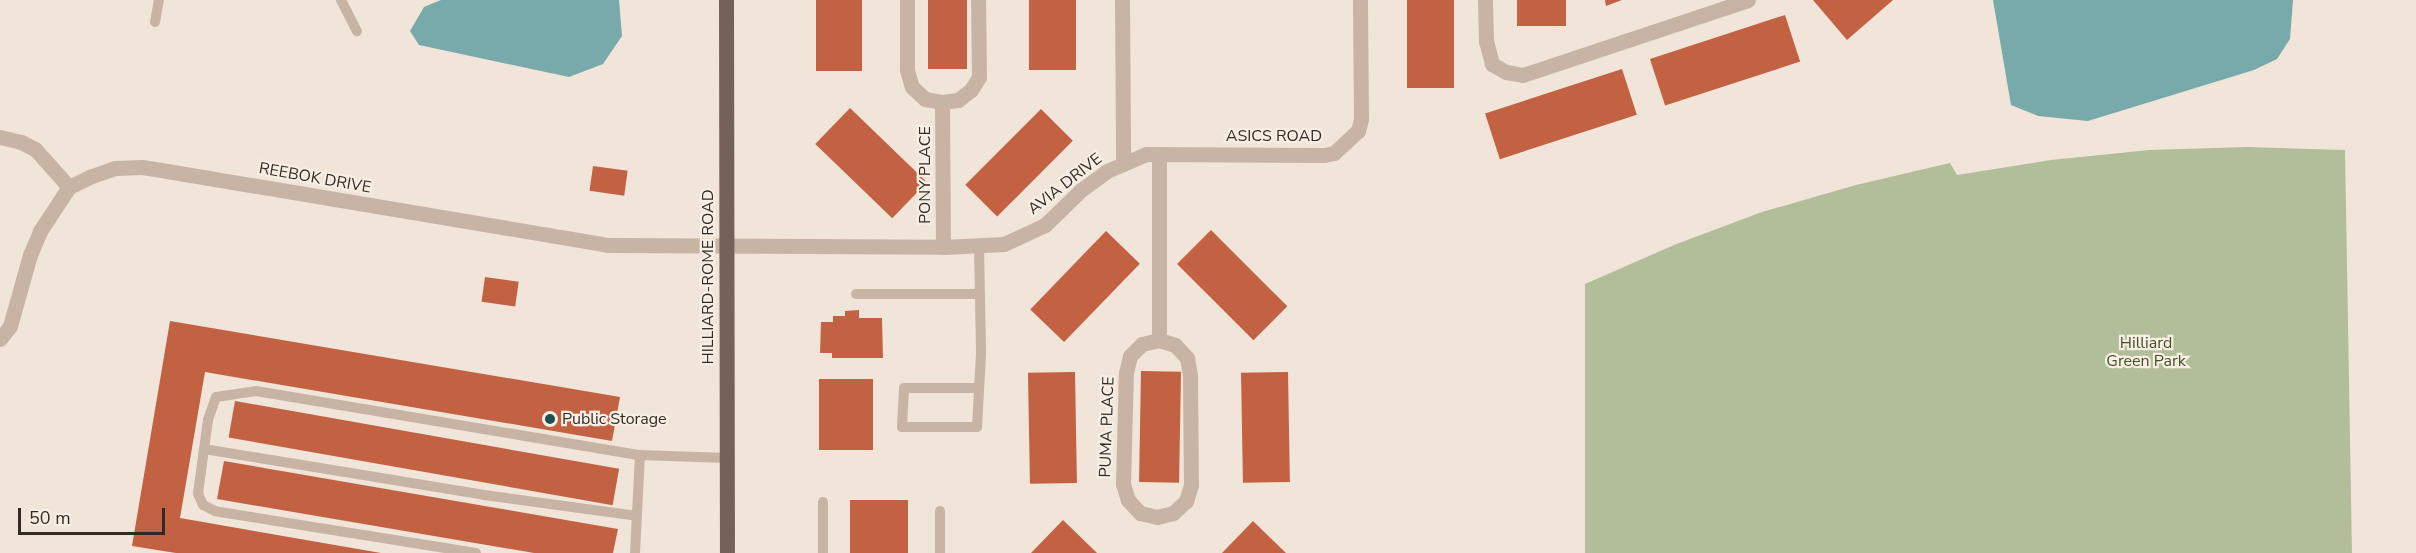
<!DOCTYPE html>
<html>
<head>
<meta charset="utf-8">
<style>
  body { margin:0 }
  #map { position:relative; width:2416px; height:553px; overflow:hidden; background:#f0e5d8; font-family:"Nunito Sans",sans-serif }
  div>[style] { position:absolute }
  .green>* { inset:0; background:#b2be99 }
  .water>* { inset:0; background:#78aaac }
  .building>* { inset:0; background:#c36143; transform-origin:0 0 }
  .service>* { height:10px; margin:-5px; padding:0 5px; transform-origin:5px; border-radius:5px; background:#c8b4a4 }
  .minor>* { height:15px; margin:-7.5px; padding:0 7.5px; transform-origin:7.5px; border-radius:7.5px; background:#c8b4a4 }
  .primary>* { height:15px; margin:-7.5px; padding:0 7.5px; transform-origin:7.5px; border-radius:7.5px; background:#756157 }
  .dots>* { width:16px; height:16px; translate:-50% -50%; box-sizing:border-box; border:3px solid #f8efe4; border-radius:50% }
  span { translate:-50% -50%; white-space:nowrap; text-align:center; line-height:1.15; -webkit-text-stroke:4.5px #f8efe4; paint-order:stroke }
  .street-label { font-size:16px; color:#332a26 }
  .park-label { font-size:16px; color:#43512a }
  .poi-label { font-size:16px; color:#332a26 }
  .left { translate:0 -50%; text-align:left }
  .scale { position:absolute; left:18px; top:508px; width:147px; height:27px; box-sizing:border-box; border:3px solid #332a26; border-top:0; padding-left:8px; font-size:18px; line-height:21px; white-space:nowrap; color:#332a26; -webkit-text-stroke:4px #f8efe4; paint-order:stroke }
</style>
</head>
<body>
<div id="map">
  <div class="green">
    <i style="clip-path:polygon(2247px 147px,2345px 150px,2352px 553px,1585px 553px,1585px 284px,1674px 245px,1762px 212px,1856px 185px,1950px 163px,1957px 175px,2051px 160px,2149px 150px)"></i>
  </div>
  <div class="water">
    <i style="clip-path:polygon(441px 0,619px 0,622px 36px,603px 64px,569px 77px,419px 45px,410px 31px,424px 7px)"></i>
    <i style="clip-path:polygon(1993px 0,2293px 0,2290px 39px,2277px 59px,2254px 70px,2088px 121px,2038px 116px,2011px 105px)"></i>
  </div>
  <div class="building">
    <i style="left:816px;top:0;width:46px;height:71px"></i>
    <i style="left:928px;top:0;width:39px;height:69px"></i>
    <i style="left:1029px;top:0;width:47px;height:70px"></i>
    <i style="left:1407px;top:0;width:47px;height:88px"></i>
    <i style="left:1517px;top:0;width:49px;height:26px"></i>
    <i style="clip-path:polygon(1605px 0,1622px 0,1606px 6px)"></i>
    <i style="clip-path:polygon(1813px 0,1893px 0,1847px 40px)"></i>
    <i style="left:1785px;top:15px;width:49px;height:142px;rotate:72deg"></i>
    <i style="left:1622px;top:69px;width:48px;height:144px;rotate:72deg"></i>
    <i style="left:850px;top:108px;width:107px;height:50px;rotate:44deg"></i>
    <i style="left:1041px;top:109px;width:45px;height:107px;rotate:45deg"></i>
    <i style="left:593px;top:166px;width:35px;height:25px;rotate:8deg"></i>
    <i style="left:1211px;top:230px;width:108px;height:48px;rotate:45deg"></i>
    <i style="left:1106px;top:231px;width:47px;height:109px;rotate:44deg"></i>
    <i style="left:485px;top:277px;width:34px;height:25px;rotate:8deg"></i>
    <i style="clip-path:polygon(859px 310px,859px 318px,882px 318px,883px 358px,832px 358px,832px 353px,820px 353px,821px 322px,833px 322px,833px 316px,845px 316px,845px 311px)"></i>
    <i style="clip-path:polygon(170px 321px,620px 397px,612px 441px,205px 372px,180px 518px,381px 553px,176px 553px,132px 546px)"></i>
    <i style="left:1141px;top:371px;width:40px;height:111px;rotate:1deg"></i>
    <i style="left:1075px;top:372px;width:111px;height:47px;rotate:89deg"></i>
    <i style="left:1288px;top:372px;width:110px;height:47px;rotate:89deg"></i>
    <i style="left:819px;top:379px;width:54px;height:71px"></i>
    <i style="left:235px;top:401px;width:390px;height:37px;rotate:10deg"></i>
    <i style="clip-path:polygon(224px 461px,618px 529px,613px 553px,534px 553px,217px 499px)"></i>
    <i style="left:908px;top:500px;width:53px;height:58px;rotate:90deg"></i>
    <i style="clip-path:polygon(1063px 520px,1097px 553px,1031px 553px)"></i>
    <i style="clip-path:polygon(1253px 521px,1286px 553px,1222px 553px)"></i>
  </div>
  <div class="service">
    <i style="left:341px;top:0;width:35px;rotate:63deg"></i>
    <i style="left:155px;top:22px;width:22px;rotate:-80deg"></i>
    <i style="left:979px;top:246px;width:108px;rotate:88.9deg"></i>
    <i style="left:981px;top:354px;width:73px;rotate:93.1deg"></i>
    <i style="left:977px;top:427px;width:75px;rotate:180deg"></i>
    <i style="left:902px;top:427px;width:39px;rotate:-87deg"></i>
    <i style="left:904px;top:388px;width:75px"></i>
    <i style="left:856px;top:294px;width:124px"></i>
    <i style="left:204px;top:449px;width:284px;rotate:9.3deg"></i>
    <i style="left:484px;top:495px;width:154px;rotate:7.8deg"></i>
    <i style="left:823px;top:502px;width:51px;rotate:90deg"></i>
    <i style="left:940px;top:511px;width:42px;rotate:90deg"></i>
    <i style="left:476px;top:553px;width:264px;rotate:-170.9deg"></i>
    <i style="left:215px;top:511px;width:13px;rotate:-153deg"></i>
    <i style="left:203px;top:505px;width:13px;rotate:-113deg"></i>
    <i style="left:198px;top:493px;width:74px;rotate:-82.2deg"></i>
    <i style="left:208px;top:420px;width:24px;rotate:-71deg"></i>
    <i style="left:216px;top:397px;width:40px;rotate:-8.5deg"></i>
    <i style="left:256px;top:391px;width:389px;rotate:9.5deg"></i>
    <i style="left:640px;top:455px;width:86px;rotate:2deg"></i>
    <i style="left:635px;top:553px;width:98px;rotate:-87.1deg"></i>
  </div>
  <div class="minor">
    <i style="left:907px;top:0;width:70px;rotate:90deg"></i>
    <i style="left:907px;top:70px;width:18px;rotate:74deg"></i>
    <i style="left:912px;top:87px;width:18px;rotate:43deg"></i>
    <i style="left:925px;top:99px;width:17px;rotate:10deg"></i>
    <i style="left:942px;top:102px;width:16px;rotate:-7deg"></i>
    <i style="left:958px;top:100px;width:16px;rotate:-38deg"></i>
    <i style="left:971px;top:90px;width:15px;rotate:-58deg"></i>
    <i style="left:979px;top:77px;width:77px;rotate:-90.7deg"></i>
    <i style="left:1122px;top:0;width:163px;rotate:89.6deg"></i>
    <i style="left:1485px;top:0;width:41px;rotate:88.6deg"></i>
    <i style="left:1486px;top:41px;width:24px;rotate:75deg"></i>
    <i style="left:1492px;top:64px;width:16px;rotate:30deg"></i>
    <i style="left:1506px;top:72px;width:17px;rotate:10deg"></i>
    <i style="left:1523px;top:75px;width:237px;rotate:-18.4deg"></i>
    <i style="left:942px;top:102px;width:145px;rotate:89.6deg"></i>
    <i style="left:0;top:137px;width:22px;rotate:13deg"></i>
    <i style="left:21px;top:142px;width:16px;rotate:27deg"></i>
    <i style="left:35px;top:149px;width:51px;rotate:48.2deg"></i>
    <i style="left:1159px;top:154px;width:186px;rotate:90deg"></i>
    <i style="left:0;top:339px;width:16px;rotate:-52deg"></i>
    <i style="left:10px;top:326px;width:74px;rotate:-74.3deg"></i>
    <i style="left:30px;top:255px;width:26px;rotate:-67deg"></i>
    <i style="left:40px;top:231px;width:53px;rotate:-56.6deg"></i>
    <i style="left:69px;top:187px;width:25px;rotate:-26deg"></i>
    <i style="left:92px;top:176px;width:24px;rotate:-19deg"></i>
    <i style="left:115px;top:168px;width:27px;rotate:-2deg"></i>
    <i style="left:142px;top:167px;width:25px;rotate:9deg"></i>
    <i style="left:167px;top:171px;width:447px;rotate:9.5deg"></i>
    <i style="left:608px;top:245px;width:335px;rotate:0.3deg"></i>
    <i style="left:943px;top:247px;width:61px;rotate:-2.8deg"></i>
    <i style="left:1004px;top:244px;width:45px;rotate:-24.9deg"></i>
    <i style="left:1045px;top:225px;width:50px;rotate:-44.2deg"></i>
    <i style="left:1081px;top:190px;width:32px;rotate:-36deg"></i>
    <i style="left:1107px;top:171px;width:43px;rotate:-23.6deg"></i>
    <i style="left:1146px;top:154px;width:178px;rotate:0.3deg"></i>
    <i style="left:1324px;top:155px;width:10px;rotate:-11deg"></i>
    <i style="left:1334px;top:153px;width:33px;rotate:-43deg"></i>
    <i style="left:1358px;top:131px;width:12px;rotate:-76deg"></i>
    <i style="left:1361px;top:119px;width:119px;rotate:-90.5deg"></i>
    <i style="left:1159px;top:340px;width:17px;rotate:17deg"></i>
    <i style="left:1175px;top:345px;width:18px;rotate:47deg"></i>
    <i style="left:1187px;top:358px;width:17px;rotate:80deg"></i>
    <i style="left:1190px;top:375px;width:110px;rotate:89.5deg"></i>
    <i style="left:1191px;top:485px;width:17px;rotate:107deg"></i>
    <i style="left:1186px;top:501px;width:18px;rotate:137deg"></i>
    <i style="left:1173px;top:513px;width:16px;rotate:166deg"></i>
    <i style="left:1157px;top:517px;width:17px;rotate:-167deg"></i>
    <i style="left:1140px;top:513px;width:18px;rotate:-133deg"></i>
    <i style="left:1128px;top:500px;width:17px;rotate:-107deg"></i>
    <i style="left:1123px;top:484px;width:111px;rotate:-88.5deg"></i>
    <i style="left:1126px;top:373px;width:17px;rotate:-77deg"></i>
    <i style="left:1130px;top:356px;width:17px;rotate:-45deg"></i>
    <i style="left:1142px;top:344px;width:17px;rotate:-13deg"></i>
  </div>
  <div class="primary">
    <i style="left:726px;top:0;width:553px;rotate:89.9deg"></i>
  </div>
  <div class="dots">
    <i style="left:550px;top:419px;background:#1d5053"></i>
  </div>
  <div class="street-label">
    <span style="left:1274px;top:136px">ASICS ROAD</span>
    <span style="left:925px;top:175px;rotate:-90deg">PONY PLACE</span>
    <span style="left:315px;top:178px;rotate:10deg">REEBOK DRIVE</span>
    <span style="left:1065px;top:184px;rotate:-38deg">AVIA DRIVE</span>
    <span style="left:708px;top:277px;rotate:-90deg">HILLIARD-ROME ROAD</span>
    <span style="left:1107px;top:427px;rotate:-88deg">PUMA PLACE</span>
  </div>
  <div class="park-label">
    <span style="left:2146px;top:352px">Hilliard<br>Green Park</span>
  </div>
  <div class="poi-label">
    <span class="left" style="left:562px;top:419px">Public Storage</span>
  </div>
  <div class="scale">50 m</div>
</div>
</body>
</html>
